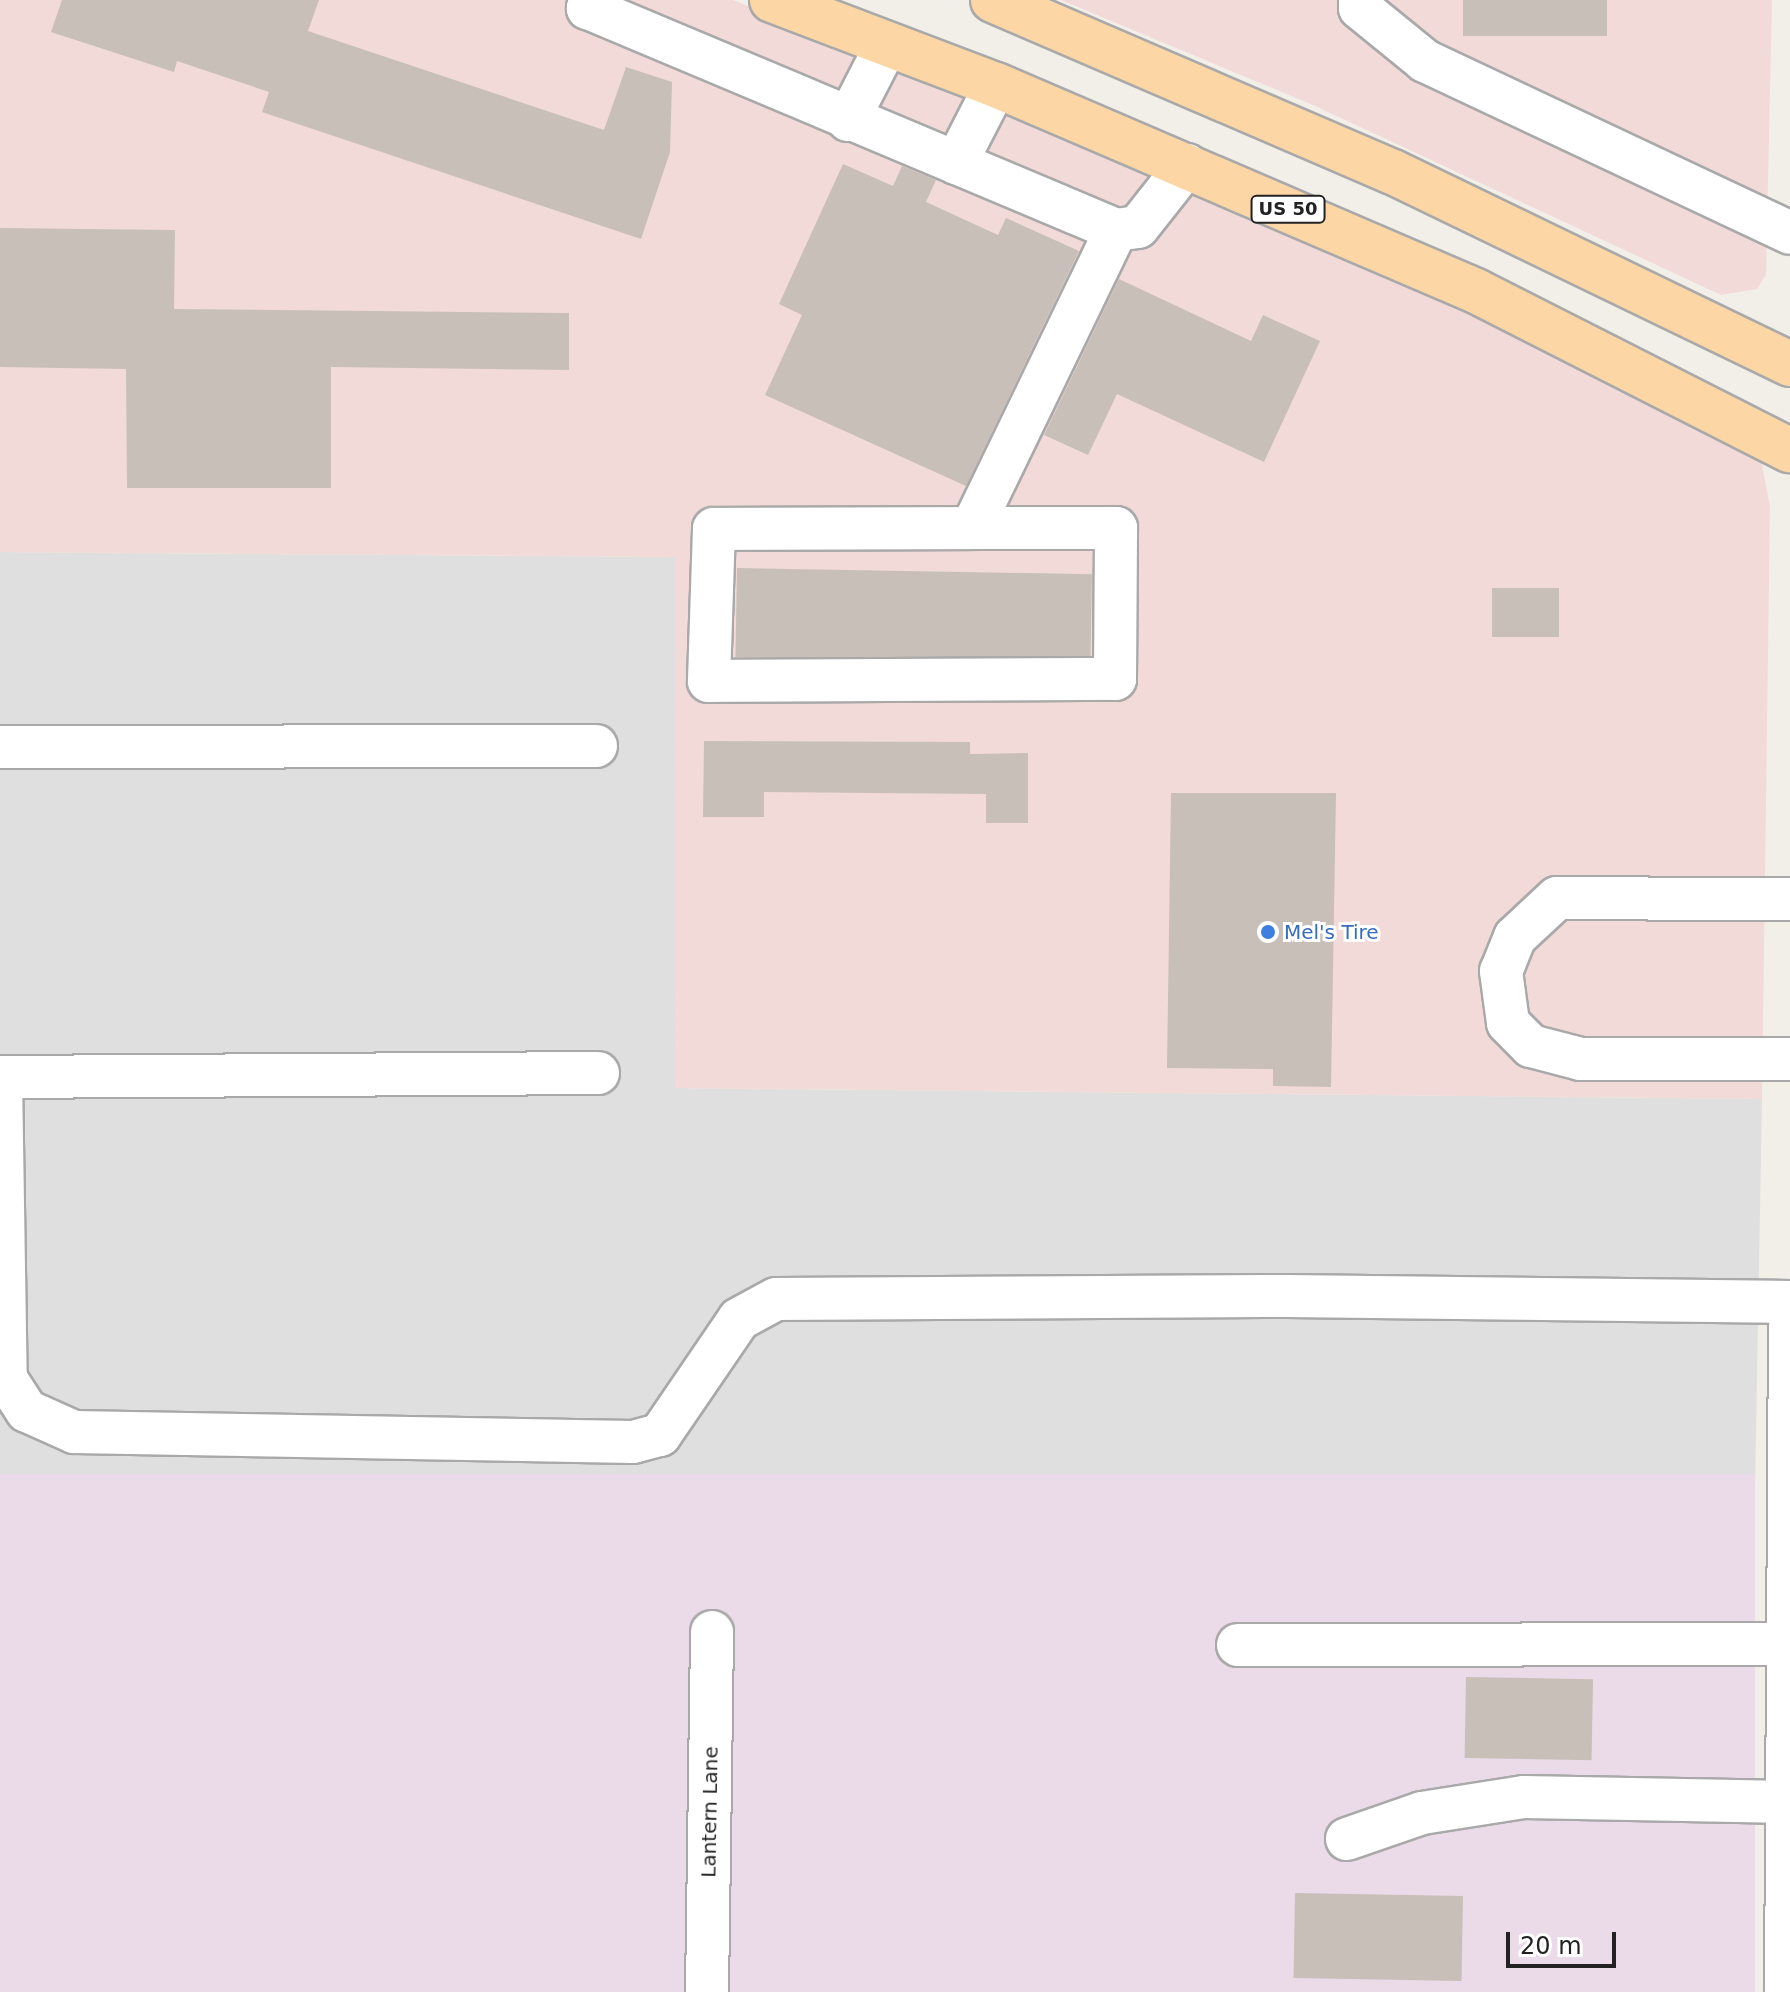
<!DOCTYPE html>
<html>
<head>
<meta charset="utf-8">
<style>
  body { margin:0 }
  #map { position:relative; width:1790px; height:1992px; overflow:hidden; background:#f2efe9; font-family:"DejaVu Sans",sans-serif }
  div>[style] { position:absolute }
  .residential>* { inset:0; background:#e0dfdf }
  .commercial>* { inset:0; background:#f2dad9 }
  .industrial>* { inset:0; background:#ebdbe8; transform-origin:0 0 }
  .building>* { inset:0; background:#c7bfb8; transform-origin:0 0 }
  .roads { filter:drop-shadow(2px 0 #a9a9a9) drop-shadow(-2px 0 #a9a9a9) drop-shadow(0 2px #a9a9a9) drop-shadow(0 -2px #a9a9a9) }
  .minor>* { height:42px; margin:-21px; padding:0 21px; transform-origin:21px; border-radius:21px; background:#fff }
  .major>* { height:44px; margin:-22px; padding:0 22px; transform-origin:22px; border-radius:22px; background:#fcd6a4 }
  .dots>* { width:22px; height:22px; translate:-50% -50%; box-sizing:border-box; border:4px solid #fff; border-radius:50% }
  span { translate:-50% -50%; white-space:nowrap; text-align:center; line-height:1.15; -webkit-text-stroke:6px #fff; paint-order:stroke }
  .shield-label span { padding:2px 6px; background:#fff; border:2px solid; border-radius:6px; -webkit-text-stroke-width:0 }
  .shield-label { font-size:18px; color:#222; font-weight:700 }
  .shop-label { font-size:20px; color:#366cbe }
  .left { translate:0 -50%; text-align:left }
  .street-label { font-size:20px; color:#222 }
  .scale { position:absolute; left:1506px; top:1932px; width:110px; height:36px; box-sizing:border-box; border:4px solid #222; border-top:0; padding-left:10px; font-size:24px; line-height:28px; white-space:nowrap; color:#222; -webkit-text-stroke:6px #fff; paint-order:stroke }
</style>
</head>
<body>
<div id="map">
  <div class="residential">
    <i style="clip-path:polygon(0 552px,676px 557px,676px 1088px,1762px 1099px,1755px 1489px,0 1474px)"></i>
  </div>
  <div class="commercial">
    <i style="clip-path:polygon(0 0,733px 0,1456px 303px,1761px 459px,1770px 507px,1762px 1099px,676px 1088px,675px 557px,0 552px)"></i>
    <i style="clip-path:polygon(1061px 0,1772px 0,1766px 275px,1757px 289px,1721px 295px,1313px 105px)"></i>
  </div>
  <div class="industrial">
    <i style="left:0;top:1474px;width:1755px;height:518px"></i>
  </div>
  <div class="building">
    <i style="clip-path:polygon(62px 0,319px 0,308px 31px,604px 130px,626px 67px,672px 82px,670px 152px,641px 239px,262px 112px,269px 92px,177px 61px,174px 72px,51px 32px)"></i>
    <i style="left:1463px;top:0;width:144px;height:36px"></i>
    <i style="clip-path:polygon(843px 164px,893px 186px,902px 166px,936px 180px,926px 202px,998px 235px,1006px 218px,1079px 251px,966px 486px,765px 395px,802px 315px,779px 304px)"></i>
    <i style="clip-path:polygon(0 228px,175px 230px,174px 309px,569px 313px,569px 370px,331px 367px,331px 488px,127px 488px,126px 369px,0 367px)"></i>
    <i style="clip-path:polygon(1119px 279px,1251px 341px,1263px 315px,1320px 341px,1264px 462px,1117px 394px,1088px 455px,1044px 435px)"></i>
    <i style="left:737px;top:568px;width:355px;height:89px;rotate:1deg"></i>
    <i style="left:1492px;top:588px;width:67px;height:49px"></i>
    <i style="clip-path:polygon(704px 741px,970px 742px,970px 754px,1028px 753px,1028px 823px,986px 823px,986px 794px,764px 792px,764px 817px,703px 817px)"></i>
    <i style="clip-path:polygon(1171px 793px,1336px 793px,1331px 1087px,1273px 1086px,1273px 1069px,1167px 1068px)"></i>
    <i style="left:1466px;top:1677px;width:127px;height:81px;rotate:1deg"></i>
    <i style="left:1295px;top:1893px;width:168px;height:85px;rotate:1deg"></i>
  </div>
  <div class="roads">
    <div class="minor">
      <i style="left:591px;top:0;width:9px;rotate:111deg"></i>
      <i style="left:588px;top:8px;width:573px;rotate:22.8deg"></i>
      <i style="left:1116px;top:230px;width:22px;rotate:-8deg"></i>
      <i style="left:1138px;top:227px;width:79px;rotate:-51.7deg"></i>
      <i style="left:1360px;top:0;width:8px;rotate:90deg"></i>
      <i style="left:1360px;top:8px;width:84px;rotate:39.2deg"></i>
      <i style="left:1425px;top:61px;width:403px;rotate:25.2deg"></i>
      <i style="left:848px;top:120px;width:85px;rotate:-62.8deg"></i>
      <i style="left:956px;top:163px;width:88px;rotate:-62.9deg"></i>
      <i style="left:972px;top:528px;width:258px;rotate:179.8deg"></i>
      <i style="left:714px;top:529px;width:152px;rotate:91.9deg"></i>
      <i style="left:709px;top:681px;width:406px;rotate:-0.3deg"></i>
      <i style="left:1115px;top:679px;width:151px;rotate:-89.6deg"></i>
      <i style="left:1116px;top:528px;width:144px;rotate:180deg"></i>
      <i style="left:972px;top:528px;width:331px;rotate:-64.2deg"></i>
      <i style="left:0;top:747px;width:596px;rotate:-0.1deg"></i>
      <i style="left:1790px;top:899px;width:233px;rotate:-179.8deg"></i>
      <i style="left:1557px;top:898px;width:57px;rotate:137.1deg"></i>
      <i style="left:1515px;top:937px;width:37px;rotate:112deg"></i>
      <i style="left:1501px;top:971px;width:52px;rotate:82.3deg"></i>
      <i style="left:1508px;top:1023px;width:33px;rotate:45deg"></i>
      <i style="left:1531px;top:1046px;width:52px;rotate:14.6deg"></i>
      <i style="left:1581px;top:1059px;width:209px"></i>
      <i style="left:0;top:1077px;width:598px;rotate:-0.38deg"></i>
      <i style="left:1px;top:1077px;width:302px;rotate:89.1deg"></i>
      <i style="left:6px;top:1379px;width:38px;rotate:57deg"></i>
      <i style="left:27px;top:1411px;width:51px;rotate:24.1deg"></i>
      <i style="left:74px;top:1432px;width:559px;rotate:1.02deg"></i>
      <i style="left:633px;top:1442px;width:28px;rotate:-15deg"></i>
      <i style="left:660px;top:1435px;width:140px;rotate:-55.7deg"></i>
      <i style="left:739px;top:1319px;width:42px;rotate:-28.4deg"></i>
      <i style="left:776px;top:1299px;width:511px;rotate:-0.34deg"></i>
      <i style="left:1287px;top:1296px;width:503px;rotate:0.68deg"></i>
      <i style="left:1238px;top:1645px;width:550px;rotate:-0.1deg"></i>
      <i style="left:1347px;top:1839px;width:79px;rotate:-19.1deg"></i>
      <i style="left:1422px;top:1813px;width:103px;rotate:-8.9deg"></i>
      <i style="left:1524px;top:1797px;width:266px;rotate:1.1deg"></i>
      <i style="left:707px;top:1992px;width:360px;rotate:-89.2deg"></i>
      <i style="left:1786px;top:1992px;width:666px;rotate:-89.66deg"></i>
    </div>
    <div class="major">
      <i style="left:772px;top:0;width:240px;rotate:20.8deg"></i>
      <i style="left:996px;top:85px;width:522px;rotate:23.23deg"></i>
      <i style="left:1476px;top:291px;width:352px;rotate:26.9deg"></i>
      <i style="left:993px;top:0;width:435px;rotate:23.3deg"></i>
      <i style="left:1393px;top:172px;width:441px;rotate:25.8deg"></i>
    </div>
  </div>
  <div class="dots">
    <i style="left:1268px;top:932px;background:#3f7fe0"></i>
  </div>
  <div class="shield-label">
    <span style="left:1288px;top:209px">US 50</span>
  </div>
  <div class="shop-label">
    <span class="left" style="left:1284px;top:932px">Mel's Tire</span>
  </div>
  <div class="street-label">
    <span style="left:710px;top:1812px;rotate:-89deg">Lantern Lane</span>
  </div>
  <div class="scale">20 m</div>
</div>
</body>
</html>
